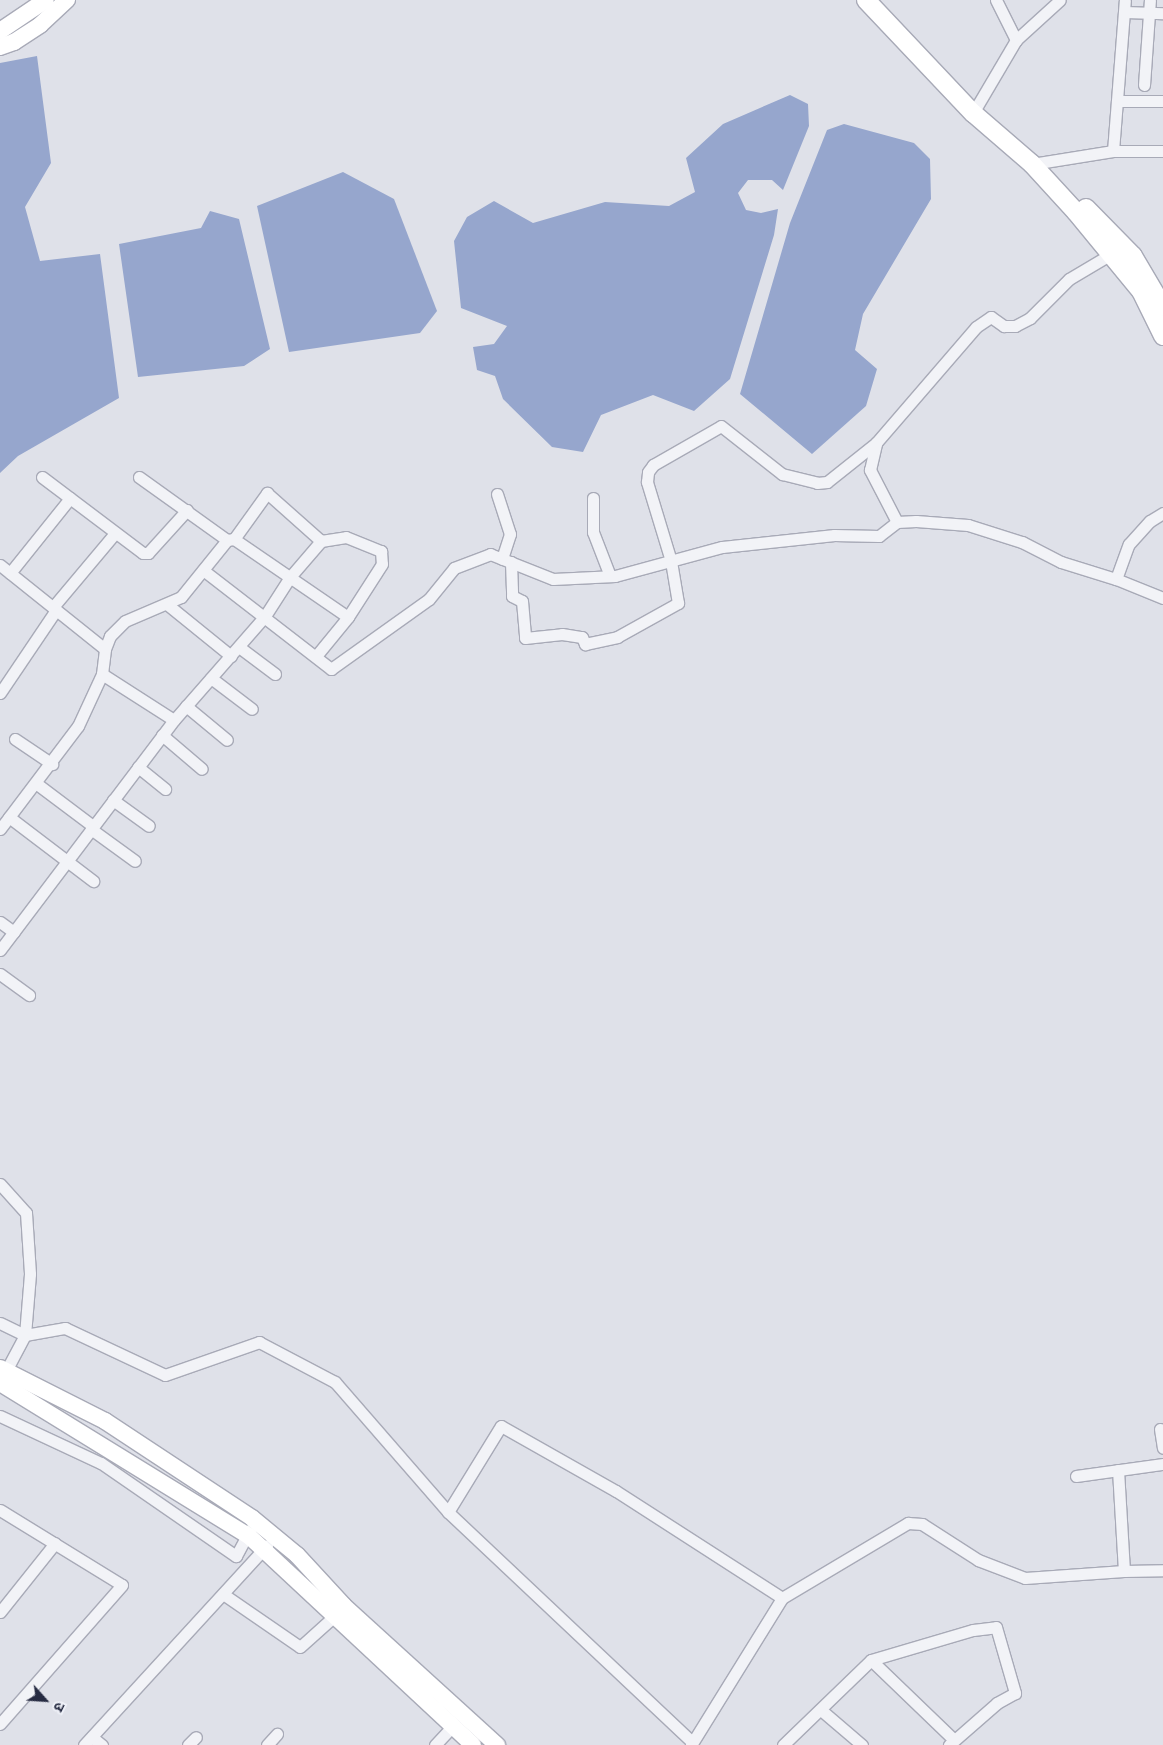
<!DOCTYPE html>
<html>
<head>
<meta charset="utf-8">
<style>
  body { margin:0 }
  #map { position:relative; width:1163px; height:1745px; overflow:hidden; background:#dfe1e9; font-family:"Source Sans 3","Noto Sans Devanagari",sans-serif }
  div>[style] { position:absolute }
  .water>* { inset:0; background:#96a6cd }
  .roads { filter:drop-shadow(1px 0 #a8aab7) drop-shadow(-1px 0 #a8aab7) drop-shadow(0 1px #a8aab7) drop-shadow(0 -1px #a8aab7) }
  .minor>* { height:11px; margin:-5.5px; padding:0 5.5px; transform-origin:5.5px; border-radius:5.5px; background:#f2f3f7 }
  .secondary>* { height:16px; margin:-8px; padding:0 8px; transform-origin:8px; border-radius:8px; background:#fff }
  .primary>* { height:18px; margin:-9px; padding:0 9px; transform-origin:9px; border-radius:9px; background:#fff }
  span { translate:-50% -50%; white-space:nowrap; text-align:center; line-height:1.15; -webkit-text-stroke:4px #eef0f7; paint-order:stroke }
  .north { position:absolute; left:20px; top:1675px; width:50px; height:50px; -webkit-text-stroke:4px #eef0f7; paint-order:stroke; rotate:116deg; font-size:14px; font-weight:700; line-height:20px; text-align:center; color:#262b42 }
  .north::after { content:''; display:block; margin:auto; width:18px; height:22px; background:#262b42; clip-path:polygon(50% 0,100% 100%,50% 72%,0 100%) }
</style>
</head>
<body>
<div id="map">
  <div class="water">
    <i style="clip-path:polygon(37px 56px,51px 163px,25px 207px,40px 261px,100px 254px,119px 398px,18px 456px,0 473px,0 63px)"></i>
    <i style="clip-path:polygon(790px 95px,808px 104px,809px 126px,783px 190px,772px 180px,748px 180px,738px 193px,746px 210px,761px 213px,778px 209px,774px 235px,730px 379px,694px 411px,653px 395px,601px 415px,583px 452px,552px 447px,503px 399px,495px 376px,477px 370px,473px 347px,494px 344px,507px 326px,461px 308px,454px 241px,467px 217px,494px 201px,533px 223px,605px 202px,669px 206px,695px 192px,686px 158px,723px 124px)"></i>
    <i style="clip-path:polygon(844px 124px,914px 143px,930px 159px,931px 199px,863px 314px,855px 350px,877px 369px,866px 406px,812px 454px,740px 394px,790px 223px,827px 130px)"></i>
    <i style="clip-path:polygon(343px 172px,394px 199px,437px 311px,420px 333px,289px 352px,257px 206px)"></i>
    <i style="clip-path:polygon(210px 211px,239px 219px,270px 349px,244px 366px,138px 377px,119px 244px,201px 228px)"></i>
  </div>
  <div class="roads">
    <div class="minor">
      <i style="left:996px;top:0;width:45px;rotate:63.4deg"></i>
      <i style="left:1125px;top:12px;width:38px;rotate:2deg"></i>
      <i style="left:1144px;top:85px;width:85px;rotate:-86deg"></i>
      <i style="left:1117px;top:101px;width:46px"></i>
      <i style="left:973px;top:113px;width:85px;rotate:-59.5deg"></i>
      <i style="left:1016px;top:40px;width:59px;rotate:-42.3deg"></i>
      <i style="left:1113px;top:151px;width:151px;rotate:-85.5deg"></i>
      <i style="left:1032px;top:164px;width:82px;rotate:-9.1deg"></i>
      <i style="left:1113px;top:151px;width:50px"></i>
      <i style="left:42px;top:477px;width:126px;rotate:37deg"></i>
      <i style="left:143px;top:553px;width:5px"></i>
      <i style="left:148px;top:553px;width:58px;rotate:-47.8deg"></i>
      <i style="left:139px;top:477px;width:108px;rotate:35.6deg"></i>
      <i style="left:497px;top:494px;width:42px;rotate:72deg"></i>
      <i style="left:510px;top:534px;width:26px;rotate:108deg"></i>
      <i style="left:593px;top:498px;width:34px;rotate:90deg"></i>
      <i style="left:593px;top:532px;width:47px;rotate:68.9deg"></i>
      <i style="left:897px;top:522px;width:59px;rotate:-117.4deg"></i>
      <i style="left:870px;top:470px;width:28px;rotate:-77deg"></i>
      <i style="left:876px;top:443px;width:153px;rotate:-49.2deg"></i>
      <i style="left:976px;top:327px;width:18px;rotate:-34deg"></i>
      <i style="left:991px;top:317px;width:16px;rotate:35deg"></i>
      <i style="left:1004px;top:326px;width:11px"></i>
      <i style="left:1015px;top:326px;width:17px;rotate:-28deg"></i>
      <i style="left:1030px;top:318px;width:55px;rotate:-45deg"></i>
      <i style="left:1069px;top:279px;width:49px;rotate:-30.8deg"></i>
      <i style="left:234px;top:539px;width:138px;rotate:34.4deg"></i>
      <i style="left:511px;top:562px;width:34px;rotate:88deg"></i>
      <i style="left:512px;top:596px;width:11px;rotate:27deg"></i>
      <i style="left:522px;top:601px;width:37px;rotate:85deg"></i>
      <i style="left:525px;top:638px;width:37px;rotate:-6deg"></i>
      <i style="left:562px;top:634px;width:20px;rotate:9deg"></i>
      <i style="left:582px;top:637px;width:8px;rotate:67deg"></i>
      <i style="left:585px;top:644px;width:33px;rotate:-12deg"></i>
      <i style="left:617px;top:637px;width:70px;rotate:-29.1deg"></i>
      <i style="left:678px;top:603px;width:43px;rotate:-99.5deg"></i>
      <i style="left:671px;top:561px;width:83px;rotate:-106.9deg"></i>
      <i style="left:647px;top:482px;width:10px;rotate:-84deg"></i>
      <i style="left:648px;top:472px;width:9px;rotate:-54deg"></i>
      <i style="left:653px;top:465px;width:78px;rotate:-29.8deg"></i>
      <i style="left:721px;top:426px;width:78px;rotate:38.2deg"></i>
      <i style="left:782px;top:474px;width:36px;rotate:14deg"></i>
      <i style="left:817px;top:483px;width:10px;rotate:-6deg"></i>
      <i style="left:827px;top:482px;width:63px;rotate:-38.5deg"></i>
      <i style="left:0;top:565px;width:134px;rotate:38.7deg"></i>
      <i style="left:203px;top:570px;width:162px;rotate:37.7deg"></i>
      <i style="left:331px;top:669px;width:120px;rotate:-35.5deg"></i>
      <i style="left:429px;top:599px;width:40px;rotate:-51deg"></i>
      <i style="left:454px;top:568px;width:39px;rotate:-21deg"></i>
      <i style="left:490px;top:554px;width:68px;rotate:21.6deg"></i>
      <i style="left:553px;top:579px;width:62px;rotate:-2.8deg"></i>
      <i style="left:615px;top:576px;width:111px;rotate:-15.2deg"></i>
      <i style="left:722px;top:547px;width:113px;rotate:-6.1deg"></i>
      <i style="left:834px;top:535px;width:45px;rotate:1.3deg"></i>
      <i style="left:879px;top:536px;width:23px;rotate:-38deg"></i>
      <i style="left:897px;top:522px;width:19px;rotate:-3deg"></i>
      <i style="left:916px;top:521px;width:52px;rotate:4.4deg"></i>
      <i style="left:968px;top:525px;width:57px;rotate:17.5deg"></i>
      <i style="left:1022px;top:542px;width:44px;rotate:27.1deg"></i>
      <i style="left:1061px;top:562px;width:58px;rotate:17.2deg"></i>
      <i style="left:1116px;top:579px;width:51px;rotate:22deg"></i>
      <i style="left:10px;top:573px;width:96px;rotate:-51.3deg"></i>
      <i style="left:1116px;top:579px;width:37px;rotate:-70deg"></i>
      <i style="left:1129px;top:544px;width:31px;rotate:-48deg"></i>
      <i style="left:1150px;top:521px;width:15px;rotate:-32deg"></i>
      <i style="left:168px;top:605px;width:81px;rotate:39deg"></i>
      <i style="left:53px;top:607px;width:97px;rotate:-50deg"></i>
      <i style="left:239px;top:647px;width:45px;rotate:36.9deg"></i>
      <i style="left:102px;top:674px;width:85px;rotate:32.6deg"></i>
      <i style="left:211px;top:678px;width:51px;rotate:37.1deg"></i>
      <i style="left:0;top:693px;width:100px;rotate:-56deg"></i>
      <i style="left:186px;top:706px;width:53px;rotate:39.7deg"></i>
      <i style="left:162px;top:735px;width:52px;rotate:40.4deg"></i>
      <i style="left:15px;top:739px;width:45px;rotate:34deg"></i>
      <i style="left:138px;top:767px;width:35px;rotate:39deg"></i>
      <i style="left:37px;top:784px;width:70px;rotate:36.9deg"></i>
      <i style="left:113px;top:800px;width:44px;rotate:35.8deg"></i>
      <i style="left:9px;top:817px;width:106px;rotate:37.3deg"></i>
      <i style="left:0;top:829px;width:129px;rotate:-52.9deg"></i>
      <i style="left:78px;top:726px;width:57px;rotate:-65.2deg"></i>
      <i style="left:102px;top:674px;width:25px;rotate:-83deg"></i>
      <i style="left:105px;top:649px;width:14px;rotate:-69deg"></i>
      <i style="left:110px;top:636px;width:21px;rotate:-45deg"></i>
      <i style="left:125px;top:621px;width:61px;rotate:-23.2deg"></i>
      <i style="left:181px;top:597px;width:73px;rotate:-51.1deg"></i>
      <i style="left:227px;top:540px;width:7px;rotate:-8deg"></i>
      <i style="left:234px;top:539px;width:57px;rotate:-54.3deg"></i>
      <i style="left:267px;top:493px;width:72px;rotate:41.6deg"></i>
      <i style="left:91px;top:829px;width:54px;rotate:36deg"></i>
      <i style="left:0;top:922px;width:17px;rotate:36deg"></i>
      <i style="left:0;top:950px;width:288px;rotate:-52.9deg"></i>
      <i style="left:174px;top:720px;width:138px;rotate:-48.8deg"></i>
      <i style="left:265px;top:616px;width:46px;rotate:-57.3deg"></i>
      <i style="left:290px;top:577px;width:48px;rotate:-49.3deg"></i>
      <i style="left:321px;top:541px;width:25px;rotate:-9deg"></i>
      <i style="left:346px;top:537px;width:38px;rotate:22deg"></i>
      <i style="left:381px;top:551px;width:13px;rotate:86deg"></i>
      <i style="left:382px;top:564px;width:63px;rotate:122.7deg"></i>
      <i style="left:348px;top:617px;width:50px;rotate:129.4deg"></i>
      <i style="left:0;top:974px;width:36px;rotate:36deg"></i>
      <i style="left:0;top:1184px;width:39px;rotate:48deg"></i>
      <i style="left:26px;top:1213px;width:61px;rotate:86.2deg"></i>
      <i style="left:30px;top:1274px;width:61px;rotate:94.7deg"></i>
      <i style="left:25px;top:1335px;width:40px;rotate:118deg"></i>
      <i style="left:0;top:1323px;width:28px;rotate:26deg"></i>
      <i style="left:25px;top:1335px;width:41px;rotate:-9.9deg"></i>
      <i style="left:65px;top:1328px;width:110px;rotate:25.2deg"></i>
      <i style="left:165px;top:1375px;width:100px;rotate:-19.3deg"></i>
      <i style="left:259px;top:1342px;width:86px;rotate:27.8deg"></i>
      <i style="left:335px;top:1382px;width:172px;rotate:49deg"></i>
      <i style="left:448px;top:1512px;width:335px;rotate:43.3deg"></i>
      <i style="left:0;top:1416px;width:111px;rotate:25deg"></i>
      <i style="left:101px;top:1463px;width:164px;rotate:34.6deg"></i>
      <i style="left:236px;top:1556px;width:30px;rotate:-62deg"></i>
      <i style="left:1160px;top:1429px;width:19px;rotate:81deg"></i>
      <i style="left:1118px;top:1470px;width:101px;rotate:86.6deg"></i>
      <i style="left:1124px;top:1571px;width:39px;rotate:-1deg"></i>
      <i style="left:1076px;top:1476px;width:88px;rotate:-7.9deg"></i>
      <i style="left:0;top:1510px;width:143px;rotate:31.6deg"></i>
      <i style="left:122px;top:1585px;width:185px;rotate:131.3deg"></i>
      <i style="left:448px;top:1512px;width:101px;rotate:-58.4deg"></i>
      <i style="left:501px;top:1426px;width:132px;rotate:29.5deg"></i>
      <i style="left:616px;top:1491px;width:197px;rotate:32.8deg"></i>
      <i style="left:223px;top:1594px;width:93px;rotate:34.5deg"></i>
      <i style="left:300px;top:1647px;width:54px;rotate:-42deg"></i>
      <i style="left:0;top:1612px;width:88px;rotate:-51.4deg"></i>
      <i style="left:871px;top:1660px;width:115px;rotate:43.9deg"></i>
      <i style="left:821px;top:1710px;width:54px;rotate:40.5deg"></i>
      <i style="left:92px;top:1737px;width:13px;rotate:39deg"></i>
      <i style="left:84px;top:1745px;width:271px;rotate:-47.5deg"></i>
      <i style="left:188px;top:1745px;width:11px;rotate:-45deg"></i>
      <i style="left:267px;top:1745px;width:15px;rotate:-48deg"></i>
      <i style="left:435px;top:1745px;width:26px;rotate:-47deg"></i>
      <i style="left:691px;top:1745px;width:173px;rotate:-58.2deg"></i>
      <i style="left:782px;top:1598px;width:147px;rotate:-30.8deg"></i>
      <i style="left:908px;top:1523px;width:14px;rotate:4deg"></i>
      <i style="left:922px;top:1524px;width:67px;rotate:32.7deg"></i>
      <i style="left:978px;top:1560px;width:50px;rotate:21deg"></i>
      <i style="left:1025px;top:1578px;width:99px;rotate:-4deg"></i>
      <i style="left:783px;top:1745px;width:122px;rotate:-44deg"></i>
      <i style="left:871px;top:1660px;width:106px;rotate:-16.4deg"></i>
      <i style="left:973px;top:1630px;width:23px;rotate:-7deg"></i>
      <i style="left:996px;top:1627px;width:69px;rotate:73.9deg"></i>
      <i style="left:1015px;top:1693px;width:21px;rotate:151deg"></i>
      <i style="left:997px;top:1703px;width:64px;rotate:138.8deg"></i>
    </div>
    <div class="secondary">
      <i style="left:0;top:31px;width:55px;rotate:-34deg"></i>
      <i style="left:0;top:47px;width:15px;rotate:-20deg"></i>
      <i style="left:14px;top:42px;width:31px;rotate:-33deg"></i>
      <i style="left:40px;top:25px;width:37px;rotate:-43deg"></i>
      <i style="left:0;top:1368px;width:118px;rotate:26.8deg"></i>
      <i style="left:105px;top:1421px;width:176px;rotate:33.4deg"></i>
      <i style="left:252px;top:1518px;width:58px;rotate:39.4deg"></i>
      <i style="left:297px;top:1555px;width:69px;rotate:47.3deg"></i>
      <i style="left:344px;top:1606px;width:207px;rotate:42.3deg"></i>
      <i style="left:0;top:1383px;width:292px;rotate:31.6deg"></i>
      <i style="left:249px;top:1536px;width:306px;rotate:43deg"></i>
    </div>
    <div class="primary">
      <i style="left:866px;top:0;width:156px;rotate:46.6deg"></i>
      <i style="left:973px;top:113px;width:78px;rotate:40.8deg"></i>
      <i style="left:1032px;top:164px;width:65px;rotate:47.5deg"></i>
      <i style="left:1076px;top:212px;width:102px;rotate:50.6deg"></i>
      <i style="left:1141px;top:291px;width:50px;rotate:63.9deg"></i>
      <i style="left:1086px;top:208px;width:67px;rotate:45.6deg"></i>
      <i style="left:1133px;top:256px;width:59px;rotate:59.5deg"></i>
    </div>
  </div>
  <div class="north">उ</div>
</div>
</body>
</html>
